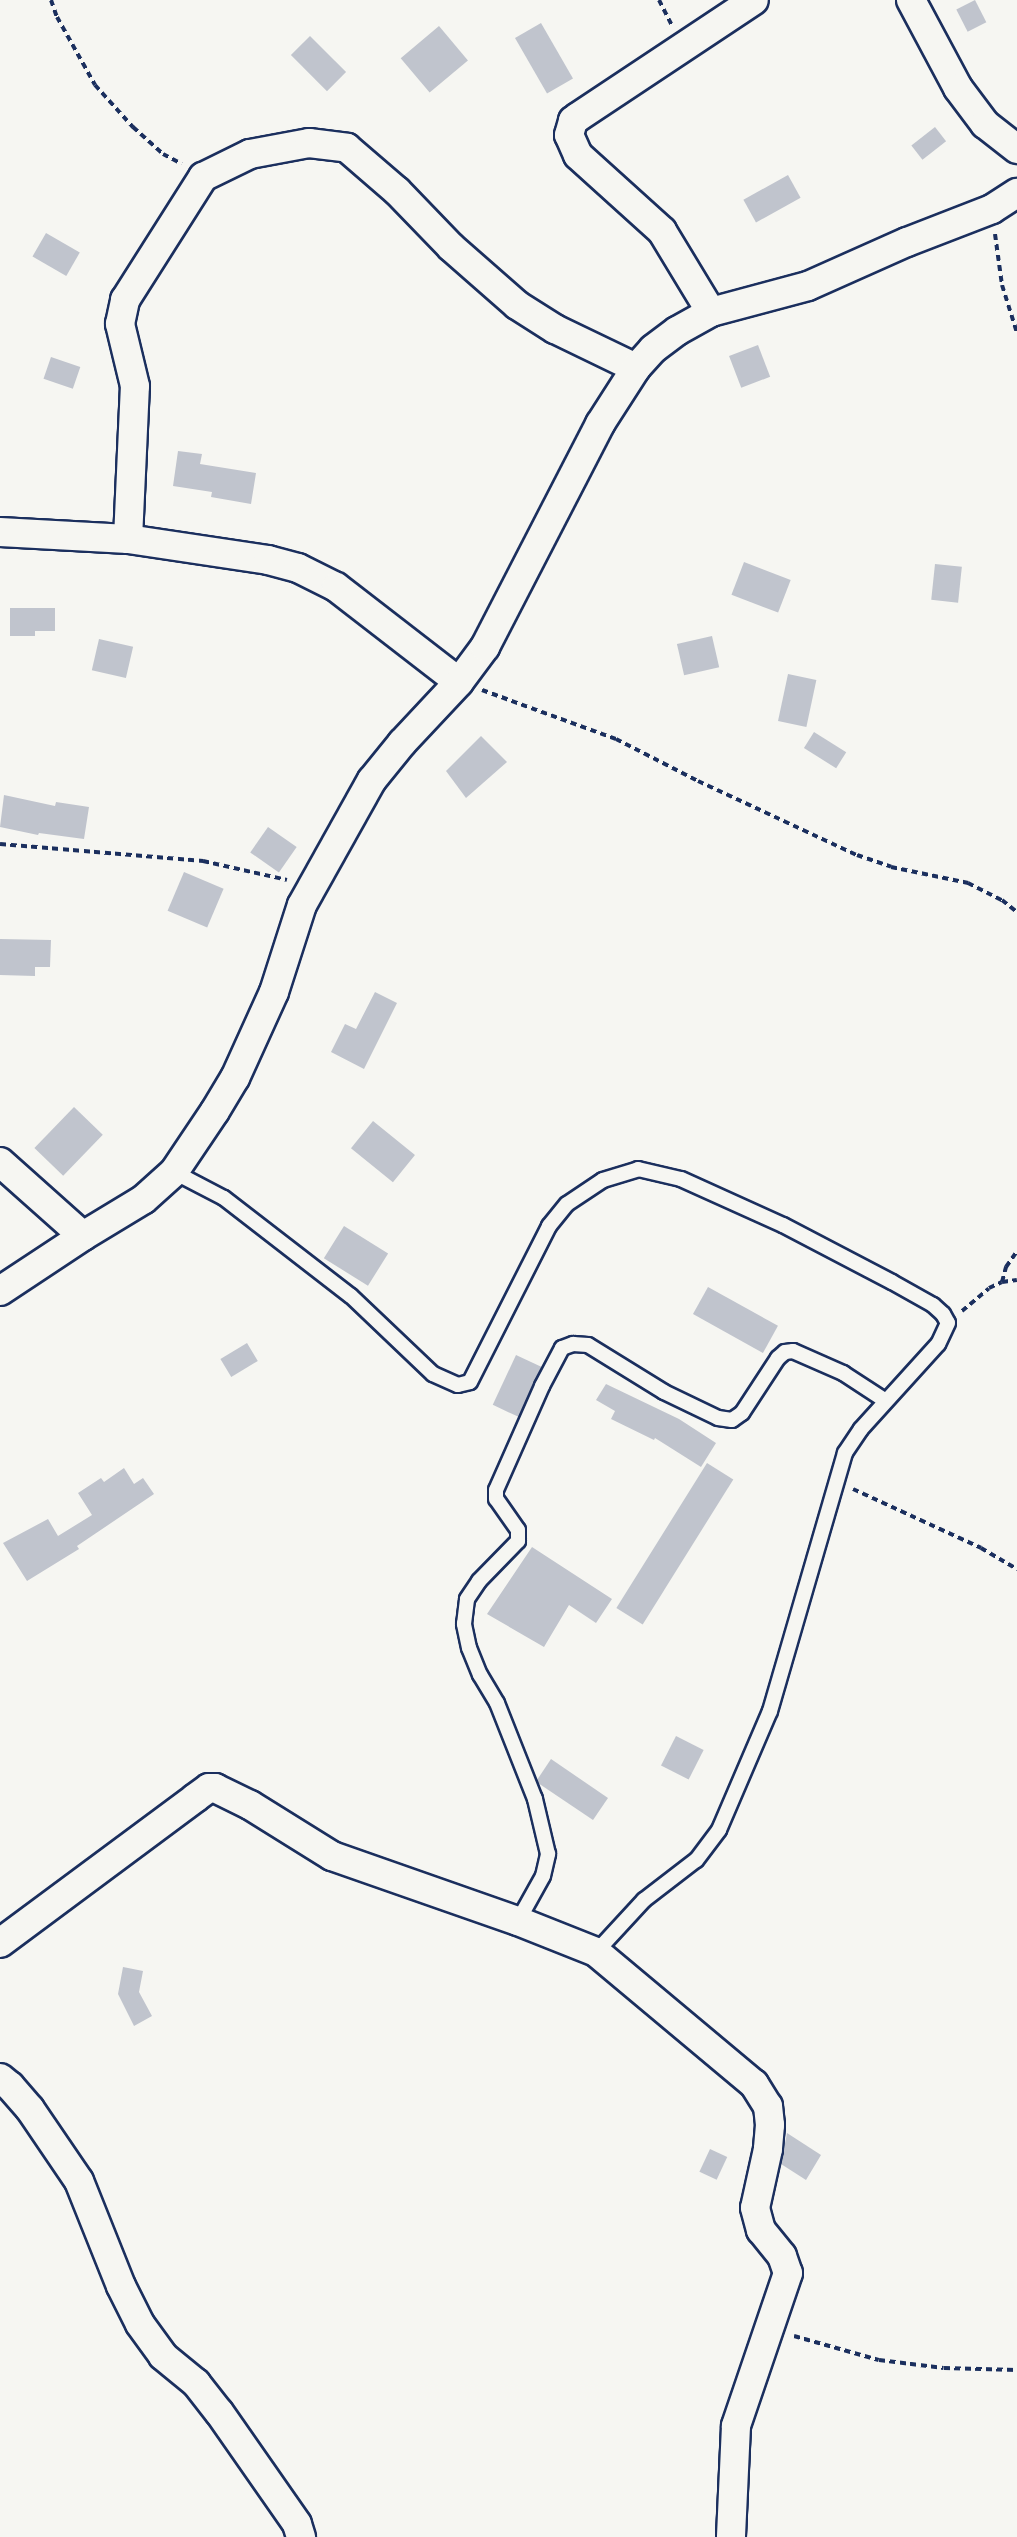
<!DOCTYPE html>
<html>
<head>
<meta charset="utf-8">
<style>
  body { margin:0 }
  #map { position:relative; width:1017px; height:2537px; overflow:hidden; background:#f6f6f2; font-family:"Comic Neue",sans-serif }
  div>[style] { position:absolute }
  .building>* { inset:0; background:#c0c4cd; transform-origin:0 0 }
  .path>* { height:4px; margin-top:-2px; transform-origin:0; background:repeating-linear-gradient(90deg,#1b2f5e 0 6px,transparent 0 10.5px) }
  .roads { filter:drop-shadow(2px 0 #1b2f5e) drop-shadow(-2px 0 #1b2f5e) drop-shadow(0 2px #1b2f5e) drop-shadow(0 -2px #1b2f5e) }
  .service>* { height:14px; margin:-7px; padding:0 7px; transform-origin:7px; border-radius:7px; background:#f6f6f2 }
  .minor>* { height:28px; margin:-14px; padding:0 14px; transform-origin:14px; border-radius:14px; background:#f6f6f2 }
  span { translate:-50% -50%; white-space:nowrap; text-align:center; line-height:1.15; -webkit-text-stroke:6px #f6f6f2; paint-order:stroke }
</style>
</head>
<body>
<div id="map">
  <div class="building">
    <i style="left:975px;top:0;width:25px;height:21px;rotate:63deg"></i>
    <i style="left:541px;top:23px;width:64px;height:30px;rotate:60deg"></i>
    <i style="left:439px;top:26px;width:45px;height:50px;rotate:50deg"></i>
    <i style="left:310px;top:36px;width:51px;height:27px;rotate:45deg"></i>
    <i style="left:935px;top:127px;width:18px;height:30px;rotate:52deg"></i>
    <i style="left:788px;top:175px;width:26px;height:51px;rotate:61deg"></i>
    <i style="left:46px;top:233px;width:39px;height:27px;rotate:30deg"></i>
    <i style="left:758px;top:345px;width:34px;height:31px;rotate:69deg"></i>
    <i style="left:51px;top:357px;width:31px;height:23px;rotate:19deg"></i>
    <i style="clip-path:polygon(178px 451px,202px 454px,200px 464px,256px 473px,251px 504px,211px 497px,212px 492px,173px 486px)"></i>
    <i style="left:744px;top:562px;width:50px;height:35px;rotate:21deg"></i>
    <i style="left:935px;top:564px;width:27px;height:36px;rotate:6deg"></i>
    <i style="clip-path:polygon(10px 608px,55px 608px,55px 631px,35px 631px,35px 636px,10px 636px)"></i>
    <i style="left:712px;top:636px;width:32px;height:36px;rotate:77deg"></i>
    <i style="left:99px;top:639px;width:35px;height:32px;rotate:13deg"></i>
    <i style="left:788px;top:674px;width:29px;height:48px;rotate:12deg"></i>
    <i style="left:814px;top:732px;width:38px;height:19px;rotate:32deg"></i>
    <i style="clip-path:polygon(481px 736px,507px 762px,466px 798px,446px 771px)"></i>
    <i style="clip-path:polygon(4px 795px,55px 806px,56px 802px,89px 807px,84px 839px,39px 833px,38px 835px,0 827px)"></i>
    <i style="left:268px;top:827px;width:35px;height:31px;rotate:35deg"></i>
    <i style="left:184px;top:872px;width:43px;height:42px;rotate:23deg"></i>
    <i style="clip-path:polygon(0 939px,51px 940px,50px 967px,35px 967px,35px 976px,0 975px)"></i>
    <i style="clip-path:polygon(375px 992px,397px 1003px,364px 1069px,331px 1052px,345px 1024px,356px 1029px)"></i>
    <i style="left:74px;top:1107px;width:40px;height:57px;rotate:44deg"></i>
    <i style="left:373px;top:1121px;width:54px;height:35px;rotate:39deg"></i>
    <i style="left:344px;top:1226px;width:52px;height:38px;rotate:32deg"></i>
    <i style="left:708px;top:1287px;width:80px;height:31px;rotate:29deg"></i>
    <i style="left:247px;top:1343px;width:21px;height:31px;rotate:59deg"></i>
    <i style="left:516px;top:1355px;width:29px;height:55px;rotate:25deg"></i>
    <i style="clip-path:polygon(606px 1384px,679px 1419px,716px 1443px,701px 1467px,655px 1438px,654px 1440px,611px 1419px,615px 1411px,596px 1400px)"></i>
    <i style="left:707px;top:1463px;width:31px;height:171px;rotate:32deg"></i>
    <i style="clip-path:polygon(124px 1468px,134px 1484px,143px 1478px,154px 1494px,77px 1546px,79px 1549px,27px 1581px,3px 1543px,48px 1519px,58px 1536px,92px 1515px,78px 1493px,101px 1478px,104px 1482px)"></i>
    <i style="clip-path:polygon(532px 1547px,612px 1599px,596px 1623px,569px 1605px,544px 1647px,487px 1614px)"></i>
    <i style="left:676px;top:1736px;width:31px;height:33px;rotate:27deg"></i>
    <i style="clip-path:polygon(551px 1759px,608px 1798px,593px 1820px,538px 1783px,537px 1780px)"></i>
    <i style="clip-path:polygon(123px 1967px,143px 1971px,139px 1992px,152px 2016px,134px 2026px,118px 1994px)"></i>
    <i style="clip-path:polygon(787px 2133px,821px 2155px,806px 2180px,781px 2164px)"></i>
    <i style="left:710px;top:2149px;width:19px;height:25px;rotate:25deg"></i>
  </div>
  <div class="path">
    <i style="left:51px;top:0;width:18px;rotate:71deg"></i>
    <i style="left:57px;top:17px;width:78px;rotate:60.8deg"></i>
    <i style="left:95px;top:85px;width:57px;rotate:47.9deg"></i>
    <i style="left:133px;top:127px;width:40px;rotate:42deg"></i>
    <i style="left:163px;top:154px;width:21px;rotate:28deg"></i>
    <i style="left:659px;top:0;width:29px;rotate:63deg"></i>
    <i style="left:995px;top:234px;width:51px;rotate:82.2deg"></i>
    <i style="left:1002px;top:285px;width:50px;rotate:72.6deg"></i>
    <i style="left:482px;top:690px;width:143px;rotate:20.1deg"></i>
    <i style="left:616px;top:739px;width:92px;rotate:27.1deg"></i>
    <i style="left:698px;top:781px;width:175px;rotate:25deg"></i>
    <i style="left:857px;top:855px;width:36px;rotate:19deg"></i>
    <i style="left:891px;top:867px;width:79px;rotate:11.7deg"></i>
    <i style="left:968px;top:883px;width:38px;rotate:27deg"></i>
    <i style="left:1002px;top:900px;width:19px;rotate:39deg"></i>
    <i style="left:0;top:844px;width:204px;rotate:4.8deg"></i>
    <i style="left:203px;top:861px;width:86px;rotate:12.7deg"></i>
    <i style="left:1002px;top:1282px;width:16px;rotate:-75deg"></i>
    <i style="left:1006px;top:1267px;width:19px;rotate:-55deg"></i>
    <i style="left:962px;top:1311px;width:35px;rotate:-40deg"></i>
    <i style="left:989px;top:1288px;width:14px;rotate:-25deg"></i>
    <i style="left:1002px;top:1282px;width:15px;rotate:-8deg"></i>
    <i style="left:853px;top:1489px;width:141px;rotate:24.7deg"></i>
    <i style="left:981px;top:1548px;width:42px;rotate:30.3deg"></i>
    <i style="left:794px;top:2336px;width:88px;rotate:15.8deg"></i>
    <i style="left:879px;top:2360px;width:65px;rotate:7deg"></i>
    <i style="left:944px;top:2368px;width:73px;rotate:1.6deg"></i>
  </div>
  <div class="roads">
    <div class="service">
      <i style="left:174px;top:1172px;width:56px;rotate:27.5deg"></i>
      <i style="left:224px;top:1198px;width:160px;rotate:37.7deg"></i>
      <i style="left:351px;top:1296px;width:113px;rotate:43.6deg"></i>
      <i style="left:433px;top:1374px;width:27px;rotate:24deg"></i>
      <i style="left:458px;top:1385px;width:12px;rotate:-14deg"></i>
      <i style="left:470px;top:1382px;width:175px;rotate:-63.1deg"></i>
      <i style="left:549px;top:1226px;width:28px;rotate:-51deg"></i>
      <i style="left:567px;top:1204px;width:43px;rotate:-33.7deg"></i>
      <i style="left:603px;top:1180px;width:37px;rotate:-17deg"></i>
      <i style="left:638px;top:1169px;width:44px;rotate:13.1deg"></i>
      <i style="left:681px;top:1179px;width:112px;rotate:24.3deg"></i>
      <i style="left:783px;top:1225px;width:123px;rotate:27.6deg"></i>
      <i style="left:892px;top:1282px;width:47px;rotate:29.3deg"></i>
      <i style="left:933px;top:1305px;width:13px;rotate:42deg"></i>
      <i style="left:943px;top:1314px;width:10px;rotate:61deg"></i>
      <i style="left:948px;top:1323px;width:23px;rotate:115deg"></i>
      <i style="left:938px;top:1344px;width:115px;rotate:132.2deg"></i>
      <i style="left:861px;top:1429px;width:29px;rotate:124deg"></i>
      <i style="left:845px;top:1453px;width:269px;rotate:106.2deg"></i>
      <i style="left:770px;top:1711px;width:129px;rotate:113.2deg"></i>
      <i style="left:719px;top:1830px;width:38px;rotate:127deg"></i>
      <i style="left:696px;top:1860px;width:66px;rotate:142.4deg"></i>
      <i style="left:644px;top:1900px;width:71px;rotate:132.7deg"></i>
      <i style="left:518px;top:1921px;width:51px;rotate:-60.9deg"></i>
      <i style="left:543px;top:1876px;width:23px;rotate:-77deg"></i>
      <i style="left:548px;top:1854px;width:57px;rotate:-103.3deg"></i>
      <i style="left:535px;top:1799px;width:103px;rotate:-111.6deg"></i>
      <i style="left:497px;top:1703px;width:33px;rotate:-121deg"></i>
      <i style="left:480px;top:1675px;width:29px;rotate:-112deg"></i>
      <i style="left:469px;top:1648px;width:25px;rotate:-102deg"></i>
      <i style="left:464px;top:1624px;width:25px;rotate:-83deg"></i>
      <i style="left:467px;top:1599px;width:22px;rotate:-56deg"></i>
      <i style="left:479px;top:1581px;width:56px;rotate:-45.7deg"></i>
      <i style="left:518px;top:1541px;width:11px;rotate:-90deg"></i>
      <i style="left:518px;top:1530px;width:38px;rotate:-125deg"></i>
      <i style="left:496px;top:1499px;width:9px;rotate:-90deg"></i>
      <i style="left:496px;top:1490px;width:114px;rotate:-66.1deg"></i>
      <i style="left:542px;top:1386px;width:43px;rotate:-62.2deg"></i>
      <i style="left:562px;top:1348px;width:12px;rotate:-20deg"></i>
      <i style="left:573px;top:1344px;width:15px;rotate:4deg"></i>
      <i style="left:588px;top:1345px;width:89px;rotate:31.7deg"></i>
      <i style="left:664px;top:1392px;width:60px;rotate:25.7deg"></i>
      <i style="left:718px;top:1418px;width:14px;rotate:8deg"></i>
      <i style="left:732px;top:1420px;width:12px;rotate:-35deg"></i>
      <i style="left:742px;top:1413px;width:66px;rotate:-56.8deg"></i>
      <i style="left:778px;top:1358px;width:9px;rotate:-41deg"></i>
      <i style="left:785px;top:1352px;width:8px;rotate:-7deg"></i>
      <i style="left:793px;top:1351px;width:55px;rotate:23.7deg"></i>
      <i style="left:843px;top:1373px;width:51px;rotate:33.1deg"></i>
    </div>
    <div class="minor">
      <i style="left:911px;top:0;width:100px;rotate:61.9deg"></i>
      <i style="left:958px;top:88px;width:45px;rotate:53.1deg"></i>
      <i style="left:985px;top:124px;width:41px;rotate:38deg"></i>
      <i style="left:711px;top:312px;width:95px;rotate:-121.2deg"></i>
      <i style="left:662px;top:231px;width:113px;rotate:-137.9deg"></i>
      <i style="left:578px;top:155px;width:22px;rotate:-114deg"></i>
      <i style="left:569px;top:135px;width:15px;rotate:-74deg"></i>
      <i style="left:573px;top:121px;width:6px;rotate:-39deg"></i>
      <i style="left:578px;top:117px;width:211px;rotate:-33.6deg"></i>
      <i style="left:0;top:532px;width:128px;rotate:3.1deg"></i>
      <i style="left:128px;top:539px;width:142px;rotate:8.5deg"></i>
      <i style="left:268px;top:560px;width:31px;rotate:15deg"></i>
      <i style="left:298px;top:568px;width:42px;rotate:26.6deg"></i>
      <i style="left:336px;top:587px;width:155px;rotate:37.7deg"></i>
      <i style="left:128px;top:539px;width:153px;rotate:-87.4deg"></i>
      <i style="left:135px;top:386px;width:64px;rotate:-103.6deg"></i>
      <i style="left:120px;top:324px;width:25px;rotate:-78deg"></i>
      <i style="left:125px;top:300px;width:146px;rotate:-57.6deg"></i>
      <i style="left:203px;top:177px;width:52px;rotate:-26.1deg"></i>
      <i style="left:250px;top:154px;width:60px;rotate:-10.6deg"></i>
      <i style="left:309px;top:143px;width:38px;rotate:7deg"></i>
      <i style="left:347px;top:148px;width:66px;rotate:40.7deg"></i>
      <i style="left:397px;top:191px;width:78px;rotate:46deg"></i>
      <i style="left:451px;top:247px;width:88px;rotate:41.3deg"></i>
      <i style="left:517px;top:305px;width:45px;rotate:32.3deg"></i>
      <i style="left:555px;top:329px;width:90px;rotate:25.7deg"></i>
      <i style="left:0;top:1162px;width:111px;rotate:41.7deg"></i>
      <i style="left:0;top:1291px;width:100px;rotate:-33.5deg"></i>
      <i style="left:83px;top:1236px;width:71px;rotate:-31.2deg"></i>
      <i style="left:144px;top:1199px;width:40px;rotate:-42deg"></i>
      <i style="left:174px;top:1172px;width:73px;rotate:-56.1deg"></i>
      <i style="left:215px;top:1111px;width:39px;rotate:-59deg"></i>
      <i style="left:235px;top:1078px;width:94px;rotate:-65.6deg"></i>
      <i style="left:274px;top:992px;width:91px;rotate:-72.2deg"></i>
      <i style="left:302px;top:905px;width:143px;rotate:-60.8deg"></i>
      <i style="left:372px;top:780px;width:48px;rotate:-51deg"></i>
      <i style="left:402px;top:743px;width:83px;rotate:-46.9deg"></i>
      <i style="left:459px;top:682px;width:44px;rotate:-53.4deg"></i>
      <i style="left:485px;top:647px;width:251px;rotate:-62.7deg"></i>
      <i style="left:600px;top:424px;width:67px;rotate:-57.3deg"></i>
      <i style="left:636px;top:368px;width:25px;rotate:-48deg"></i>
      <i style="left:653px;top:349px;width:30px;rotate:-37deg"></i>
      <i style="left:677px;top:331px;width:39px;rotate:-29deg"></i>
      <i style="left:711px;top:312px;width:100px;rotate:-15deg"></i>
      <i style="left:808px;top:286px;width:108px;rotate:-24deg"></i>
      <i style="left:907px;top:242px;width:91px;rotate:-21.2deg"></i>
      <i style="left:992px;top:209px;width:30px;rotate:-33deg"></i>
      <i style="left:0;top:1943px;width:243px;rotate:-36.6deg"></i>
      <i style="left:195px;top:1798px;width:17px;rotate:-36deg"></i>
      <i style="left:209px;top:1788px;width:6px"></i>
      <i style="left:215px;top:1788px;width:39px;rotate:26deg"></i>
      <i style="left:250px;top:1805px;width:97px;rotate:31.9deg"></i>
      <i style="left:332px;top:1856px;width:197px;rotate:19.3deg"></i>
      <i style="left:518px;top:1921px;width:84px;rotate:21.7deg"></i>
      <i style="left:596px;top:1952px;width:206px;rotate:39.9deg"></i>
      <i style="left:754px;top:2084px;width:26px;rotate:58deg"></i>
      <i style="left:768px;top:2106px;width:19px;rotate:84deg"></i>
      <i style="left:770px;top:2125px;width:24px;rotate:95deg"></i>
      <i style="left:768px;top:2149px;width:60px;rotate:102.4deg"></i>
      <i style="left:755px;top:2208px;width:23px;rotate:75deg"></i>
      <i style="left:761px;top:2230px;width:33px;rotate:51deg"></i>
      <i style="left:782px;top:2256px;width:18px;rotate:71deg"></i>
      <i style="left:788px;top:2273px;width:162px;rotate:108.8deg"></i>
      <i style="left:736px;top:2426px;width:111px;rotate:92.6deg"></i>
      <i style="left:0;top:2078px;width:13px;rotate:39deg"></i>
      <i style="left:10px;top:2086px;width:30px;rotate:49deg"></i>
      <i style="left:30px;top:2109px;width:87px;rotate:55.8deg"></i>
      <i style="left:79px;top:2181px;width:113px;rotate:68.2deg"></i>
      <i style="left:121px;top:2286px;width:42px;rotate:63.4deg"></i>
      <i style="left:140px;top:2324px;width:39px;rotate:54deg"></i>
      <i style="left:163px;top:2356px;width:43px;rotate:39.3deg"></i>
      <i style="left:196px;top:2383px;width:37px;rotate:52deg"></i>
      <i style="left:219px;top:2412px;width:136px;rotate:55.1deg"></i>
      <i style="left:297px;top:2524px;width:14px;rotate:73deg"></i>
    </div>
  </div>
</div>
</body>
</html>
